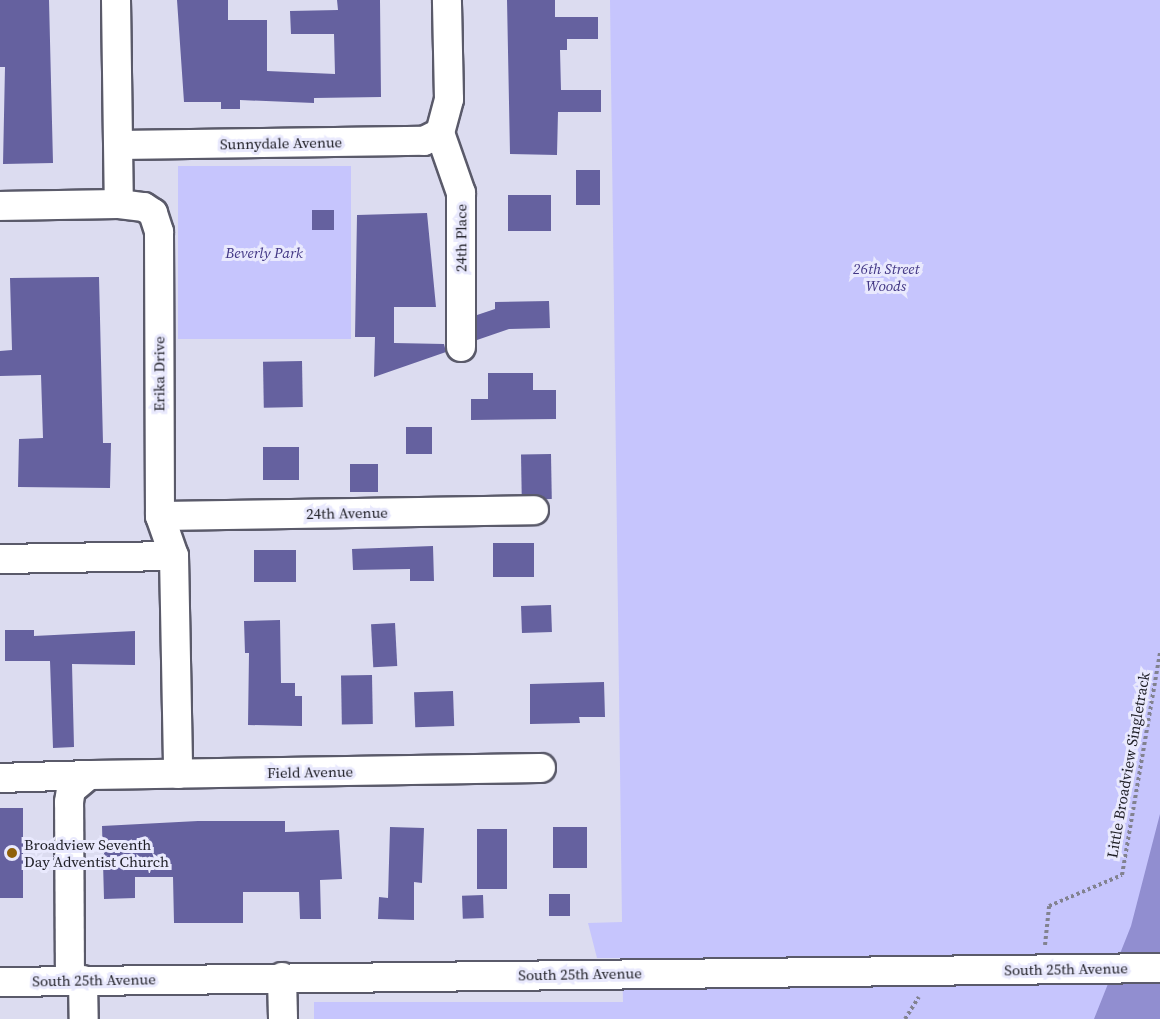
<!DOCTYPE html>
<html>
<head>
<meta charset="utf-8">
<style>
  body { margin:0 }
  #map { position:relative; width:1160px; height:1019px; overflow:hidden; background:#dcdcf0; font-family:"Source Serif 4",serif }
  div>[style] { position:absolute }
  .green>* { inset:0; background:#c6c5fd; transform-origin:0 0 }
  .water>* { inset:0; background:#918ed0 }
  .building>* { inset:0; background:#65619f; transform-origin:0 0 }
  .path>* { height:4px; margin-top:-2px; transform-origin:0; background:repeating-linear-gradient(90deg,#828290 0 3px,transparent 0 6px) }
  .roads { filter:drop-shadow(2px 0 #5a5a6a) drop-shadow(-2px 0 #5a5a6a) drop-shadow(0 2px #5a5a6a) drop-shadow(0 -2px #5a5a6a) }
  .minor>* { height:28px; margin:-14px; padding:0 14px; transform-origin:14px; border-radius:14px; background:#fff }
  .dots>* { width:16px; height:16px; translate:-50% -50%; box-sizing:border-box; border:3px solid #e9e9fd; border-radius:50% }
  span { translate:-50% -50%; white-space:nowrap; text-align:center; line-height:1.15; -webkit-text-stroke:6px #e9e9fd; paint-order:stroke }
  .street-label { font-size:15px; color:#1e1e25 }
  .park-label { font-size:15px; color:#413684; font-style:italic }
  .poi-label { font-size:15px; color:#1e1e25 }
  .left { translate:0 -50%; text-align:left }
</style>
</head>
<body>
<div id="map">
  <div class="green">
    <i style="clip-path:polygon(610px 0,1160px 0,1160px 1019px,314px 1019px,314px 1002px,623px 1002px,622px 958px,597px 958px,588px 923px,622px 922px)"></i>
    <i style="left:178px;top:166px;width:173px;height:173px"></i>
  </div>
  <div class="water">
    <i style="clip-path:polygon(1160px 814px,1160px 1019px,1094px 1019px,1131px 926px)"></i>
  </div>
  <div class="building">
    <i style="clip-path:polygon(0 0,49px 0,53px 163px,3px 164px,5px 67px,0 67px)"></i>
    <i style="clip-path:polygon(177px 0,228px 0,228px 20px,267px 20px,267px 71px,335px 74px,334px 34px,291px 34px,290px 11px,338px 10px,337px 0,380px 0,381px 97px,314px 98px,314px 103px,240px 100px,240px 109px,221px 109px,221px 102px,184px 102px)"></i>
    <i style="clip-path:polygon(507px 0,555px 0,555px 17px,598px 17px,598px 39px,567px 39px,567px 50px,560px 50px,561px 90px,601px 90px,601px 112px,558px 112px,557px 155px,510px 154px)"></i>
    <i style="left:576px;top:170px;width:24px;height:35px"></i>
    <i style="left:508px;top:195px;width:43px;height:36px"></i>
    <i style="left:312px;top:210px;width:22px;height:20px"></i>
    <i style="clip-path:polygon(427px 213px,436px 307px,394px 307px,394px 343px,444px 344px,446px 352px,374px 377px,375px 337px,355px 337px,357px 215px)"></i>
    <i style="clip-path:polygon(99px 277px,103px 443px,111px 443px,110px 488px,18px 487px,19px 439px,43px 438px,41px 375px,0 376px,0 351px,12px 350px,10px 278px)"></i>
    <i style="clip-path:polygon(549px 301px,550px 328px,509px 329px,477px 340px,477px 315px,495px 309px,495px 302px)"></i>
    <i style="left:302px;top:361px;width:46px;height:39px;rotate:89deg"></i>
    <i style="clip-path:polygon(488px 373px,533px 373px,533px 390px,556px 390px,556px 419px,471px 420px,471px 399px,488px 399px)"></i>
    <i style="left:432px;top:427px;width:27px;height:26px;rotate:90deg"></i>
    <i style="left:263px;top:447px;width:36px;height:33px"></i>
    <i style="left:551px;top:454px;width:45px;height:30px;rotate:89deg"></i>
    <i style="left:350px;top:464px;width:28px;height:28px"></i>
    <i style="left:493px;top:543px;width:41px;height:34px"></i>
    <i style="clip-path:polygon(433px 546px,434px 581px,410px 581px,410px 569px,353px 570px,352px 549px)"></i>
    <i style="left:296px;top:550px;width:32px;height:42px;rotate:90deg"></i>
    <i style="left:551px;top:605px;width:27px;height:30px;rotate:88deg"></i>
    <i style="clip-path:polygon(280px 620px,281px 683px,295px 683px,295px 696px,302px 696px,302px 726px,248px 725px,249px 653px,245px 653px,244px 621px)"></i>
    <i style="left:395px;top:623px;width:43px;height:24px;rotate:87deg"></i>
    <i style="clip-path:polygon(5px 630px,34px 630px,34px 636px,135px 631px,135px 665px,72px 664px,74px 747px,53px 748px,50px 661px,5px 661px)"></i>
    <i style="left:372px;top:675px;width:49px;height:31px;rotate:89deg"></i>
    <i style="clip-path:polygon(604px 682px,605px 717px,579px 717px,580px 723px,530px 724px,530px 684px)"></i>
    <i style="left:453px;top:691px;width:35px;height:39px;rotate:88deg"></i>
    <i style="left:0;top:808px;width:23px;height:90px"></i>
    <i style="clip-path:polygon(198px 821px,285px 821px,285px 832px,339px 830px,342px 879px,320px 880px,321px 919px,300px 919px,299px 892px,243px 892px,243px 923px,174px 923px,173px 877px,135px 877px,135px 898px,104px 899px,102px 826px)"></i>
    <i style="clip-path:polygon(390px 827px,424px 828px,422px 883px,414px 882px,414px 920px,378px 919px,379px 897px,388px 898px)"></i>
    <i style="left:553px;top:827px;width:34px;height:41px"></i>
    <i style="left:477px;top:829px;width:30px;height:60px"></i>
    <i style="left:570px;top:894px;width:22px;height:21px;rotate:90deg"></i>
    <i style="left:483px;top:895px;width:23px;height:21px;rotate:88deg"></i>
  </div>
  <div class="path">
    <i style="left:1045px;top:945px;width:39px;rotate:-84deg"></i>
    <i style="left:1049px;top:906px;width:79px;rotate:-23deg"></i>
    <i style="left:1122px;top:875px;width:226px;rotate:-80.3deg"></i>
    <i style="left:905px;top:1019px;width:26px;rotate:-58deg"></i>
  </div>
  <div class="roads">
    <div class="minor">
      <i style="left:116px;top:0;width:204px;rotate:89.2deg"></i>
      <i style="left:119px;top:204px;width:25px;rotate:7deg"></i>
      <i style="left:144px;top:207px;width:11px;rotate:34deg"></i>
      <i style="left:153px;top:213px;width:20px;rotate:72deg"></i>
      <i style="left:159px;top:232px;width:284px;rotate:89.8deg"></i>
      <i style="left:160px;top:516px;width:42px;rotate:70.7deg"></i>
      <i style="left:174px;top:556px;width:218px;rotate:88.9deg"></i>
      <i style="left:440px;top:133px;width:64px;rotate:70.7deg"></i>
      <i style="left:461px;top:193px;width:154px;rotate:90deg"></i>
      <i style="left:440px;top:133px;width:35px;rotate:-75deg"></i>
      <i style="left:449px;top:99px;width:99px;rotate:-91.2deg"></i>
      <i style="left:119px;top:145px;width:305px;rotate:-0.8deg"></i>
      <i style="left:424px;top:141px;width:18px;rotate:-27deg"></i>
      <i style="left:0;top:206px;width:119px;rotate:-1deg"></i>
      <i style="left:160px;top:516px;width:374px;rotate:-0.9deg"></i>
      <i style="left:0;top:559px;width:174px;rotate:-1deg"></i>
      <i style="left:0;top:778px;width:89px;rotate:-1.9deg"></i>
      <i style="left:282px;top:977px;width:42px;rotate:88.6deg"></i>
      <i style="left:70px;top:980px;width:178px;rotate:-90.3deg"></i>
      <i style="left:69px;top:802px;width:12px;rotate:-81deg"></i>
      <i style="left:71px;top:790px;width:23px;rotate:-40deg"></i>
      <i style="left:89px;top:775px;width:452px;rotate:-0.9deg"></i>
      <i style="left:83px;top:980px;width:39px;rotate:89deg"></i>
      <i style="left:0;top:982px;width:1160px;rotate:-0.69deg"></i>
    </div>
  </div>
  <div class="dots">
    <i style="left:12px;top:853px;background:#8f610a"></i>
  </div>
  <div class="street-label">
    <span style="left:281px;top:143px;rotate:-1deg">Sunnydale Avenue</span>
    <span style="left:461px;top:238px;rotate:-90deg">24th Place</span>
    <span style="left:159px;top:374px;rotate:-90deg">Erika Drive</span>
    <span style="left:347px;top:513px;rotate:-1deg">24th Avenue</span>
    <span style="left:1128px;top:765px;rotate:-80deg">Little Broadview Singletrack</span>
    <span style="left:310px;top:772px;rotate:-1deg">Field Avenue</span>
    <span style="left:1066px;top:969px;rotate:-1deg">South 25th Avenue</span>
    <span style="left:580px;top:974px;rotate:-1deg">South 25th Avenue</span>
    <span style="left:94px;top:980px;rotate:-1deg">South 25th Avenue</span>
  </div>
  <div class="park-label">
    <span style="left:264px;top:253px">Beverly Park</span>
    <span style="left:886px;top:277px">26th Street<br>Woods</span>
  </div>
  <div class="poi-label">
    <span class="left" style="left:24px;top:853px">Broadview Seventh<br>Day Adventist Church</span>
  </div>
</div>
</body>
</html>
